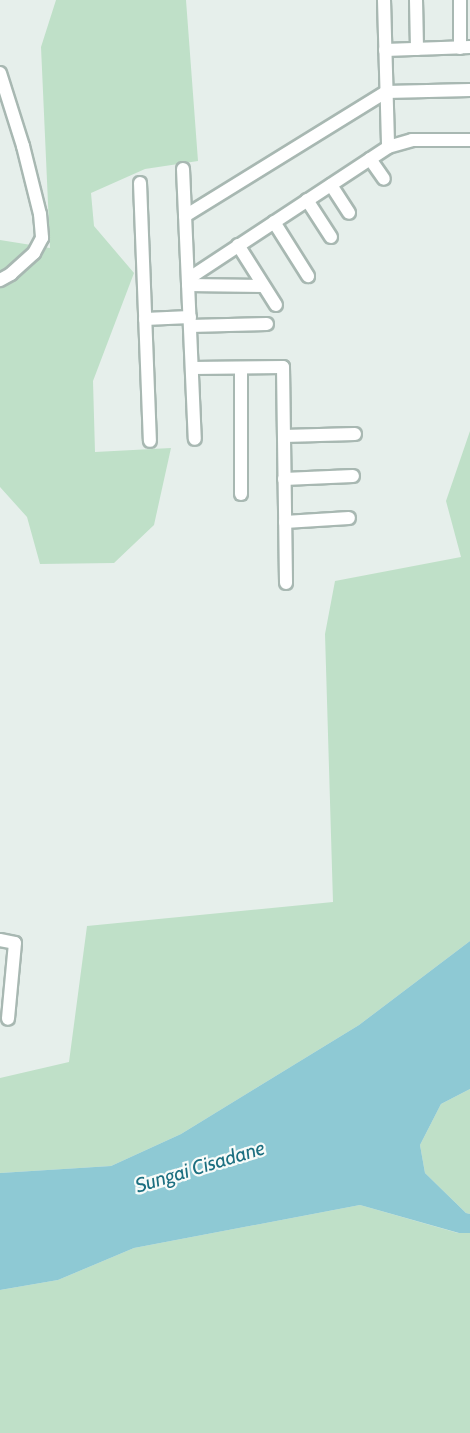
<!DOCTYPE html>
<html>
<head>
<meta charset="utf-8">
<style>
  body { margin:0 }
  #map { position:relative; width:470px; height:1433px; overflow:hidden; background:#e6efeb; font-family:Cabin,sans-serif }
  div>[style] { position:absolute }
  .green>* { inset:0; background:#bfe0c8 }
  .water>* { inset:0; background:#8ec9d4 }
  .roads { filter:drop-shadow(2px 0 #a8b8b2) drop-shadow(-2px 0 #a8b8b2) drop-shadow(0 2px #a8b8b2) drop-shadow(0 -2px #a8b8b2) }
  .minor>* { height:12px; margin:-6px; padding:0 6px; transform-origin:6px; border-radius:6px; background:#fff }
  span { translate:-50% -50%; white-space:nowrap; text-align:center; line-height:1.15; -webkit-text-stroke:4.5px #f7fbf9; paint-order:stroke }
  .water-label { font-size:20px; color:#1c6f80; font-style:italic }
</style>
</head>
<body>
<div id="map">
  <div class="green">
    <i style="clip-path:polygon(56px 0,186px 0,198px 161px,145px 169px,91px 193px,94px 226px,134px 273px,93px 381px,95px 452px,171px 448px,154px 525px,114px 563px,40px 564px,27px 517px,0 487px,0 240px,50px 248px,41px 47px)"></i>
    <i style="clip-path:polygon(470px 431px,470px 941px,359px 1025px,181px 1134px,111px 1166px,0 1173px,0 1078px,69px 1062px,87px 926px,333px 902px,325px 634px,335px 581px,461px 557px,446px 501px)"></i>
    <i style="clip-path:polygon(470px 1089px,470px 1214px,466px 1213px,425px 1173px,420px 1145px,441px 1104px)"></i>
    <i style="clip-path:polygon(360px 1205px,458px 1233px,470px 1233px,470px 1433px,0 1433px,0 1290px,58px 1280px,134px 1248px)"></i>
  </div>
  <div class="water">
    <i style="clip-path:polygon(470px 941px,470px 1089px,441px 1104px,420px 1145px,425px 1173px,466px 1213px,470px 1214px,470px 1233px,459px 1233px,360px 1205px,134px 1248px,58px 1280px,0 1290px,0 1173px,111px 1166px,181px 1134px,359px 1025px)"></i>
  </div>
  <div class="roads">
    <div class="minor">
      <i style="left:384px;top:0;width:147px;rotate:88.4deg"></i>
      <i style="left:416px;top:0;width:49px;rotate:88.8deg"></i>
      <i style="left:460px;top:0;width:48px;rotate:90deg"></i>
      <i style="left:385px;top:50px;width:85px;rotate:-2deg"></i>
      <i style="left:0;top:73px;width:77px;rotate:72.5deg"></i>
      <i style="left:23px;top:146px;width:70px;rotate:76deg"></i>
      <i style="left:40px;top:214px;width:24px;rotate:85deg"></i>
      <i style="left:42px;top:238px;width:17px;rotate:118deg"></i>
      <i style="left:34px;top:253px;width:31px;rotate:138deg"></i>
      <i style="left:11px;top:274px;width:13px;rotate:151deg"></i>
      <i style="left:370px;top:159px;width:24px;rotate:55deg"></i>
      <i style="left:183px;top:169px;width:270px;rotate:87.5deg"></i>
      <i style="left:140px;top:183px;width:258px;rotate:87.8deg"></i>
      <i style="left:331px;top:185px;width:33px;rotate:57deg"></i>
      <i style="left:307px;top:200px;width:44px;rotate:57deg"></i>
      <i style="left:185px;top:216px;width:236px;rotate:-31.7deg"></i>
      <i style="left:386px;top:92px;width:84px;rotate:-1.4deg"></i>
      <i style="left:274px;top:222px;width:64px;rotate:57.8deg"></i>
      <i style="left:238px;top:245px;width:71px;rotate:57.7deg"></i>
      <i style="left:188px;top:279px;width:240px;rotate:-33.4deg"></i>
      <i style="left:388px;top:147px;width:25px;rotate:-16deg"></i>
      <i style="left:412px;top:140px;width:58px"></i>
      <i style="left:188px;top:285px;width:75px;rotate:0.8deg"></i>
      <i style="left:145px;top:319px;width:45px;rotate:-2.5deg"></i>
      <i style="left:190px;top:326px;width:77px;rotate:-1.5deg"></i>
      <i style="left:192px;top:368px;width:91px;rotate:-0.6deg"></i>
      <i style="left:283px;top:367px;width:216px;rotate:89.2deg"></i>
      <i style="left:241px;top:368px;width:126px;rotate:90deg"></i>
      <i style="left:284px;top:436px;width:71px;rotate:-1.6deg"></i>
      <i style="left:284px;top:479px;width:69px;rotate:-2.5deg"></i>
      <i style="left:285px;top:522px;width:64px;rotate:-3.6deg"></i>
      <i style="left:0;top:940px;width:15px;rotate:11deg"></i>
      <i style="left:15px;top:943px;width:76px;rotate:95.3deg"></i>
    </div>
  </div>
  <div class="water-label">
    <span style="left:200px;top:1167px;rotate:-17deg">Sungai Cisadane</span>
  </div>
</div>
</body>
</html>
